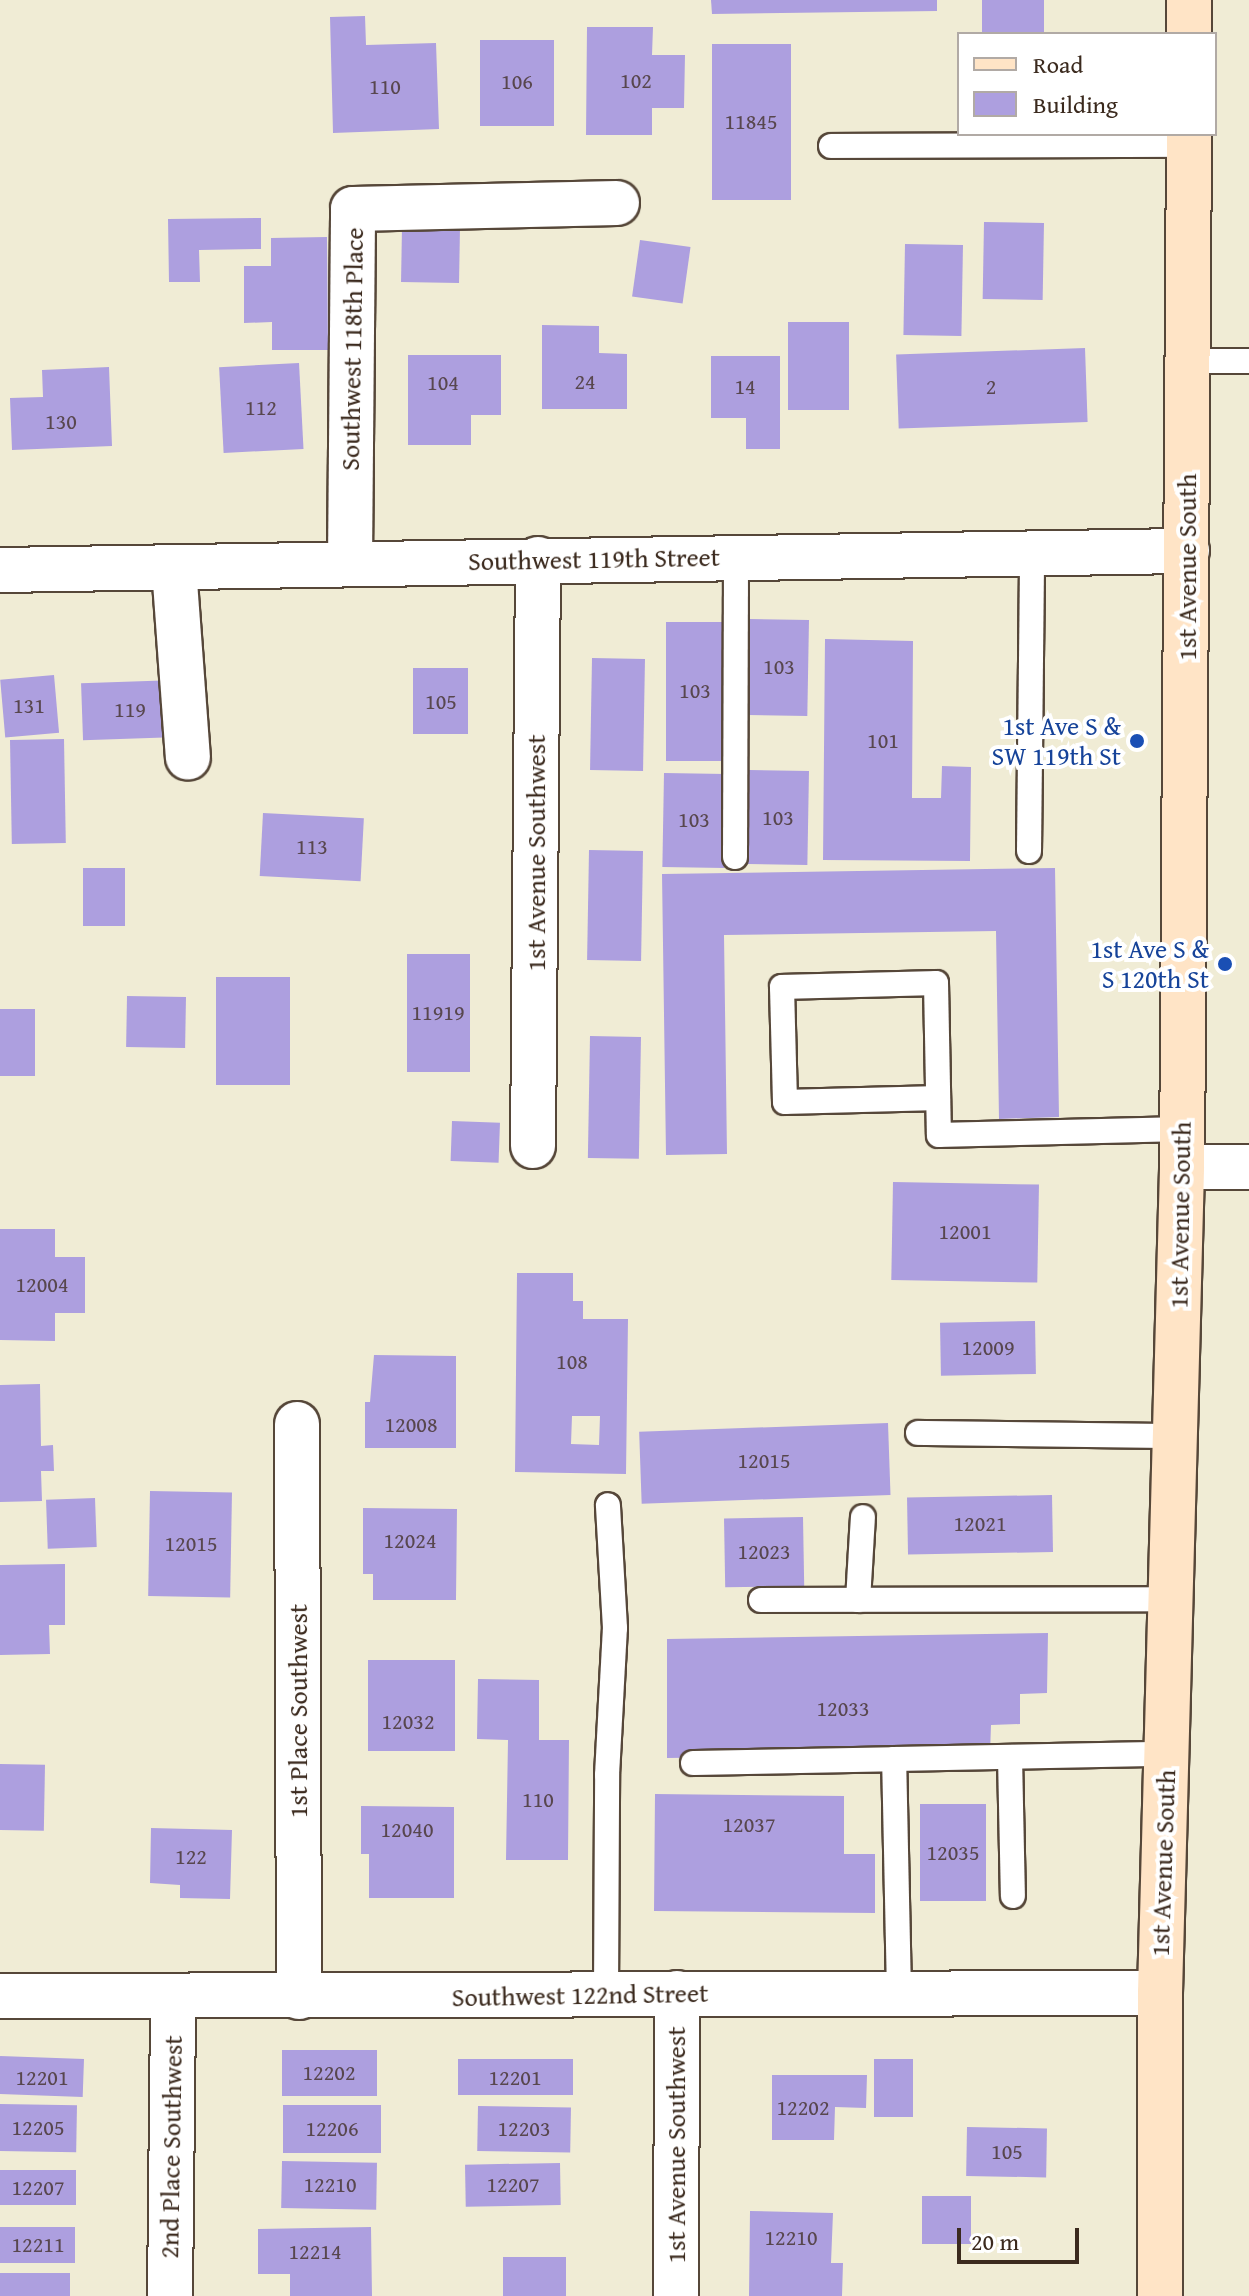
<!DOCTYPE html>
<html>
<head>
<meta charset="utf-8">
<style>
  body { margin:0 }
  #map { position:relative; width:1249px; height:2296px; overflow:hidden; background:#f0ecd5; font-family:"Gentium Book Plus",serif }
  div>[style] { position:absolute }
  .building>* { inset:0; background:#ad9fdf; transform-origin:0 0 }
  .roads { filter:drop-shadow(2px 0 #564739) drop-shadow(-2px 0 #564739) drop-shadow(0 2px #564739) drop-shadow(0 -2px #564739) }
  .lane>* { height:24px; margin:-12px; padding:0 12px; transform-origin:12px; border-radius:12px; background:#fff }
  .street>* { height:44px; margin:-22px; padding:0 22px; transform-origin:22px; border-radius:22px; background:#fff }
  .secondary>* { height:44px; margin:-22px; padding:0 22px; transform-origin:22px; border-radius:22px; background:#ffe4c6 }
  .dots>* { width:22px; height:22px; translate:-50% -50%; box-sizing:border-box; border:4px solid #fff; border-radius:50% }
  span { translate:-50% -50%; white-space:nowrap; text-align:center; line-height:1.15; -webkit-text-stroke:8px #fff; paint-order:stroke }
  .number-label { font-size:22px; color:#58474e }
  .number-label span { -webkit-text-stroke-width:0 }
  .street-label { font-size:26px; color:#3b2a1e }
  .transit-label { font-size:26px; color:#164399 }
  .right { translate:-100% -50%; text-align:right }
  .legend { position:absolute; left:957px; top:32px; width:260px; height:104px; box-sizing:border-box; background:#fff; border:2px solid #b1aaa5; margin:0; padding:10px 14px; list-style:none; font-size:24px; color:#3b2a1e }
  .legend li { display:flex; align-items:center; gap:16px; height:40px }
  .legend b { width:40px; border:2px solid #b1aaa5 }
  .scale { position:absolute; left:957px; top:2228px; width:122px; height:36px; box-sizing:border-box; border:4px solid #3b2a1e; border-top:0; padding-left:10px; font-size:24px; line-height:28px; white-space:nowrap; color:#3b2a1e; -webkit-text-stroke:6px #fff; paint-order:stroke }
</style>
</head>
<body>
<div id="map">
  <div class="building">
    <i style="clip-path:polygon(711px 0,937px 0,937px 11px,712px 14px)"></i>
    <i style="left:982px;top:0;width:62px;height:32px"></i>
    <i style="clip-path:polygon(365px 16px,366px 45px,436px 43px,439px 129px,333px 133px,330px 17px)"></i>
    <i style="clip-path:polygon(587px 27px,653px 27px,652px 55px,685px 55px,684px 108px,652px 108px,652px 135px,586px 135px)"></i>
    <i style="left:480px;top:40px;width:74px;height:86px"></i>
    <i style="left:712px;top:44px;width:79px;height:156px"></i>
    <i style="clip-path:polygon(261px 218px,261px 249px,199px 250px,200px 282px,169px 282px,168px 219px)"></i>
    <i style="left:984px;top:222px;width:60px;height:77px;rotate:1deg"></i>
    <i style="left:402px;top:227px;width:58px;height:55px;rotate:1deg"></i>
    <i style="clip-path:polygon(327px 237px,328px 350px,272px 350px,272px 322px,244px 323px,244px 266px,271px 266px,271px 238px)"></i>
    <i style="left:640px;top:240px;width:51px;height:57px;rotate:8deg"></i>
    <i style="left:905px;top:244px;width:58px;height:91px;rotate:1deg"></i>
    <i style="left:788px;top:322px;width:61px;height:88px"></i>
    <i style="clip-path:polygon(542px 325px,599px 326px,599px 353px,627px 354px,627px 409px,542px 409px)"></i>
    <i style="left:1085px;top:348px;width:74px;height:189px;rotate:88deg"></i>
    <i style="clip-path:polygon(408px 355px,501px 355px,501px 415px,471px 415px,471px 445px,408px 445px)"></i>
    <i style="clip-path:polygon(711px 356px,780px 356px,780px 449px,746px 449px,746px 418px,711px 418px)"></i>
    <i style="left:299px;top:363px;width:86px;height:80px;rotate:87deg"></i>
    <i style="clip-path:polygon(109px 367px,112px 446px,12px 450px,10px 398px,43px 397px,42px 370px)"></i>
    <i style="left:749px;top:619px;width:60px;height:96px;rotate:1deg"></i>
    <i style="left:666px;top:622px;width:59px;height:139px"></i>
    <i style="clip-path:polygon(825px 639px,913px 641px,912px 798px,941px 798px,942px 766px,971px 767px,970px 861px,823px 860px)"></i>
    <i style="left:592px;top:658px;width:53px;height:112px;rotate:1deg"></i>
    <i style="left:468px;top:668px;width:66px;height:55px;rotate:90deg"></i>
    <i style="left:54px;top:675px;width:58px;height:54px;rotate:85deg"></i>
    <i style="left:177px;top:680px;width:57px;height:96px;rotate:88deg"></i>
    <i style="left:64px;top:739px;width:104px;height:54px;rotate:89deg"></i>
    <i style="left:749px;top:770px;width:60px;height:94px;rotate:1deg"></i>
    <i style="left:664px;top:773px;width:62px;height:94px;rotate:1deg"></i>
    <i style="left:263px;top:813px;width:101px;height:63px;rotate:3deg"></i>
    <i style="left:589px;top:850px;width:54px;height:110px;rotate:1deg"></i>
    <i style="left:83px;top:868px;width:42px;height:58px"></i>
    <i style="clip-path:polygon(1055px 868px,1059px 1117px,999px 1119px,996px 931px,724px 935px,727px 1154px,666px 1155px,662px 874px)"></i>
    <i style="left:407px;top:954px;width:63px;height:118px"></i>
    <i style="left:216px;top:977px;width:74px;height:108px"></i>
    <i style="left:127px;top:996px;width:59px;height:51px;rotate:1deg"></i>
    <i style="left:0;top:1009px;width:35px;height:67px"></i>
    <i style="left:590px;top:1036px;width:51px;height:122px;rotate:1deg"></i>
    <i style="left:452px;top:1121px;width:48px;height:40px;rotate:2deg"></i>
    <i style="left:893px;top:1182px;width:146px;height:98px;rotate:1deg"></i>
    <i style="clip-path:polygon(0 1229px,55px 1229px,55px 1257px,85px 1257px,85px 1313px,55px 1313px,55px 1341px,0 1340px)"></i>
    <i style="clip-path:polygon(evenodd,517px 1273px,573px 1273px,573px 1301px,583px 1301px,583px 1319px,628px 1319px,626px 1474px,515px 1472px,517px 1273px,572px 1416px,600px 1416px,599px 1445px,571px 1444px,572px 1416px)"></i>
    <i style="left:1035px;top:1321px;width:53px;height:95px;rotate:89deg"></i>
    <i style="clip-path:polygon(374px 1355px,456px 1356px,456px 1448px,365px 1448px,365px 1402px,370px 1402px)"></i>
    <i style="clip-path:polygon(40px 1384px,41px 1446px,53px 1445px,54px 1471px,41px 1471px,42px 1501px,0 1502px,0 1385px)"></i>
    <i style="left:888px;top:1423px;width:72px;height:249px;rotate:88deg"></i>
    <i style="left:150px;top:1491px;width:82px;height:105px;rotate:1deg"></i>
    <i style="left:1052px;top:1495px;width:57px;height:145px;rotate:89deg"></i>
    <i style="left:95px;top:1498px;width:49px;height:49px;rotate:88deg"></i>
    <i style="clip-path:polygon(363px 1508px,457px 1509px,456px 1600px,373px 1600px,373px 1574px,363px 1574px)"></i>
    <i style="left:803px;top:1517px;width:69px;height:79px;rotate:89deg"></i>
    <i style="clip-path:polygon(65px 1564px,65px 1625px,49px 1625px,50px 1654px,0 1655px,0 1565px)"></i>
    <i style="clip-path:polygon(1048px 1633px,1047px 1693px,1020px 1694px,1020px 1724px,991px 1725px,990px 1754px,667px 1758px,667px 1639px)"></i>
    <i style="left:368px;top:1660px;width:87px;height:91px"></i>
    <i style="clip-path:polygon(478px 1679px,539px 1680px,539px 1740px,569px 1740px,568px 1860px,506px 1860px,508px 1740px,477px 1739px)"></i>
    <i style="left:0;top:1764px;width:45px;height:66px;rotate:1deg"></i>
    <i style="clip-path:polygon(655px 1794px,844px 1796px,844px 1854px,875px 1854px,875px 1913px,654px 1911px)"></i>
    <i style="left:920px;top:1804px;width:66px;height:97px"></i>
    <i style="clip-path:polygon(361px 1806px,454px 1807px,454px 1898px,369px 1898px,369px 1854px,361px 1854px)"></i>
    <i style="clip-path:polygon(151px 1828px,232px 1830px,230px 1899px,180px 1898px,180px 1885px,150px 1883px)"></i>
    <i style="left:282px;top:2050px;width:95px;height:46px"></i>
    <i style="left:84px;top:2059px;width:38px;height:84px;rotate:92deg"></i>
    <i style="left:458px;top:2059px;width:115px;height:36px"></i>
    <i style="left:913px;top:2059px;width:58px;height:39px;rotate:90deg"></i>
    <i style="clip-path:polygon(772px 2075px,867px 2075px,866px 2108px,835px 2107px,834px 2140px,772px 2140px)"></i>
    <i style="left:0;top:2104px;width:77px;height:47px;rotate:1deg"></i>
    <i style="left:283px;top:2105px;width:98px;height:48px"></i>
    <i style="left:478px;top:2106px;width:93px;height:45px;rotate:1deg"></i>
    <i style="left:967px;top:2127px;width:80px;height:49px;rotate:1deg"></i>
    <i style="left:282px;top:2161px;width:95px;height:47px;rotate:1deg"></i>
    <i style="left:560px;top:2163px;width:42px;height:95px;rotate:89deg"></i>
    <i style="left:0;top:2170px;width:76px;height:35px"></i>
    <i style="left:922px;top:2196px;width:49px;height:48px"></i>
    <i style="clip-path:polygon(750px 2211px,833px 2213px,831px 2263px,843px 2263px,842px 2296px,749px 2296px)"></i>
    <i style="left:0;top:2227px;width:75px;height:36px"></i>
    <i style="clip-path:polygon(371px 2227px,372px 2296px,290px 2296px,290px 2274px,258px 2274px,258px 2229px)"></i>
    <i style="left:503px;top:2257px;width:63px;height:39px"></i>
    <i style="left:0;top:2273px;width:70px;height:23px"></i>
  </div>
  <div class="roads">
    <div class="lane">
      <i style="left:831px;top:146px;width:357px;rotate:-0.2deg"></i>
      <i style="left:1188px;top:361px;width:61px"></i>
      <i style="left:1029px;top:851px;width:298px;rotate:-89.4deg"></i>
      <i style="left:735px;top:857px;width:300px;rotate:-89.8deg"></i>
      <i style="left:938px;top:1098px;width:153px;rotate:178.5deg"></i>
      <i style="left:785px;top:1102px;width:115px;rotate:-91.5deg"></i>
      <i style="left:782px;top:987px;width:154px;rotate:-1.5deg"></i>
      <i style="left:936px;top:983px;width:152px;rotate:88.9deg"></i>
      <i style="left:939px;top:1135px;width:243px;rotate:-1.4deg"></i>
      <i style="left:918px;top:1433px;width:257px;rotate:0.7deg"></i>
      <i style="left:761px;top:1600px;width:410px;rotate:-0.1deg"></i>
      <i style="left:858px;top:1600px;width:83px;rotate:-86.6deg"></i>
      <i style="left:1010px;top:1757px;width:139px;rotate:88.8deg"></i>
      <i style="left:693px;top:1763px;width:201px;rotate:-1.1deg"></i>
      <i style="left:899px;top:1993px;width:234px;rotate:-91.2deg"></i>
      <i style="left:894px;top:1759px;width:272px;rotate:-1.1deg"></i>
      <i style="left:606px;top:1994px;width:219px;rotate:-89.7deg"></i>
      <i style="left:607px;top:1775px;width:147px;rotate:-86.9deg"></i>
      <i style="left:615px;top:1628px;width:123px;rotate:-93.3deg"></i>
    </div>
    <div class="street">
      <i style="left:350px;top:561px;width:352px;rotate:-89.5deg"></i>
      <i style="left:353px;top:209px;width:264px;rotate:-1.3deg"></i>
      <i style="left:174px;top:568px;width:190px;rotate:85.8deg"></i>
      <i style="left:0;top:570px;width:1187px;rotate:-0.92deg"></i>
      <i style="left:533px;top:1146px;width:587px;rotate:-89.51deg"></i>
      <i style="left:1182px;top:1167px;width:67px"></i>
      <i style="left:297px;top:1424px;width:573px;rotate:89.8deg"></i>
      <i style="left:0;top:1996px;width:1160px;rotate:-0.15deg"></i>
      <i style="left:170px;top:2296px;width:298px;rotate:-89.4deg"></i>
      <i style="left:676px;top:2296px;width:303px;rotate:-89.8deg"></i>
    </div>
    <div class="secondary">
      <i style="left:1189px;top:34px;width:34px;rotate:-90deg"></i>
      <i style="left:1160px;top:2296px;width:303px;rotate:-90deg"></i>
      <i style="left:1160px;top:1993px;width:826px;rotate:-88.47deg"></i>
      <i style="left:1182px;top:1167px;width:1033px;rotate:-89.61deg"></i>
    </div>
  </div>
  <div class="dots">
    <i style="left:1137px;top:741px;background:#1a4fb4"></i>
    <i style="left:1225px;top:964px;background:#1a4fb4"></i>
  </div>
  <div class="number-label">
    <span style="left:636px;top:81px">102</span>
    <span style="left:517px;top:82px">106</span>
    <span style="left:385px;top:87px">110</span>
    <span style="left:751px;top:122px">11845</span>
    <span style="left:585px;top:382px">24</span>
    <span style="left:443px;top:383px">104</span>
    <span style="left:745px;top:387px">14</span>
    <span style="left:991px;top:387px">2</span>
    <span style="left:261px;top:408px">112</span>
    <span style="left:61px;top:422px">130</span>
    <span style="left:779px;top:667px">103</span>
    <span style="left:695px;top:691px">103</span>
    <span style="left:441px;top:702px">105</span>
    <span style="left:29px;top:706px">131</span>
    <span style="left:130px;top:710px">119</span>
    <span style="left:883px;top:741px">101</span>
    <span style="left:778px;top:818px">103</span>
    <span style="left:694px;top:820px">103</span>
    <span style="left:312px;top:847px">113</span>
    <span style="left:438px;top:1013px">11919</span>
    <span style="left:965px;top:1232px">12001</span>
    <span style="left:42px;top:1285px">12004</span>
    <span style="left:988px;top:1348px">12009</span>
    <span style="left:572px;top:1362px">108</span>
    <span style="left:411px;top:1425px">12008</span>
    <span style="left:764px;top:1461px">12015</span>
    <span style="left:980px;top:1524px">12021</span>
    <span style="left:410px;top:1541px">12024</span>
    <span style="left:191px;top:1544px">12015</span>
    <span style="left:764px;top:1552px">12023</span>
    <span style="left:843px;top:1709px">12033</span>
    <span style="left:408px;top:1722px">12032</span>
    <span style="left:538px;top:1800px">110</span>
    <span style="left:749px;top:1825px">12037</span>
    <span style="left:407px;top:1830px">12040</span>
    <span style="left:953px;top:1853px">12035</span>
    <span style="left:191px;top:1857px">122</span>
    <span style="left:329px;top:2073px">12202</span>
    <span style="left:42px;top:2078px">12201</span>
    <span style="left:515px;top:2078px">12201</span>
    <span style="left:803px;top:2108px">12202</span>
    <span style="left:38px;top:2128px">12205</span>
    <span style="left:332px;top:2129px">12206</span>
    <span style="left:524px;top:2129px">12203</span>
    <span style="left:1007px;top:2152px">105</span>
    <span style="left:330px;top:2185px">12210</span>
    <span style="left:513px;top:2185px">12207</span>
    <span style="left:38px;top:2188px">12207</span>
    <span style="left:791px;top:2238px">12210</span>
    <span style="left:38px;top:2245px">12211</span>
    <span style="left:315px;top:2252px">12214</span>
  </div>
  <div class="street-label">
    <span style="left:352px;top:349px;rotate:-89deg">Southwest 118th Place</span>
    <span style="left:594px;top:559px;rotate:-1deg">Southwest 119th Street</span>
    <span style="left:1187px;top:567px;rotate:-90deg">1st Avenue South</span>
    <span style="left:536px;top:853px;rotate:-90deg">1st Avenue Southwest</span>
    <span style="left:1180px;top:1215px;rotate:-89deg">1st Avenue South</span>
    <span style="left:298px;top:1711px;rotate:-90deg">1st Place Southwest</span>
    <span style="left:1163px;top:1863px;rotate:-88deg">1st Avenue South</span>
    <span style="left:580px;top:1995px;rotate:-1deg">Southwest 122nd Street</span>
    <span style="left:676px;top:2145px;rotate:-90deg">1st Avenue Southwest</span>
    <span style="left:171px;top:2147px;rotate:-89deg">2nd Place Southwest</span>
  </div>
  <div class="transit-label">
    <span class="right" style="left:1121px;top:741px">1st Ave S &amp;<br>SW 119th St</span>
    <span class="right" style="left:1209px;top:964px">1st Ave S &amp;<br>S 120th St</span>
  </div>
  <ul class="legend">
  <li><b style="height:10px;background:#ffe4c6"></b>Road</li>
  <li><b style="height:22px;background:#ad9fdf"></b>Building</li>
  </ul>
  <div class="scale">20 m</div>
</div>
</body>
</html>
